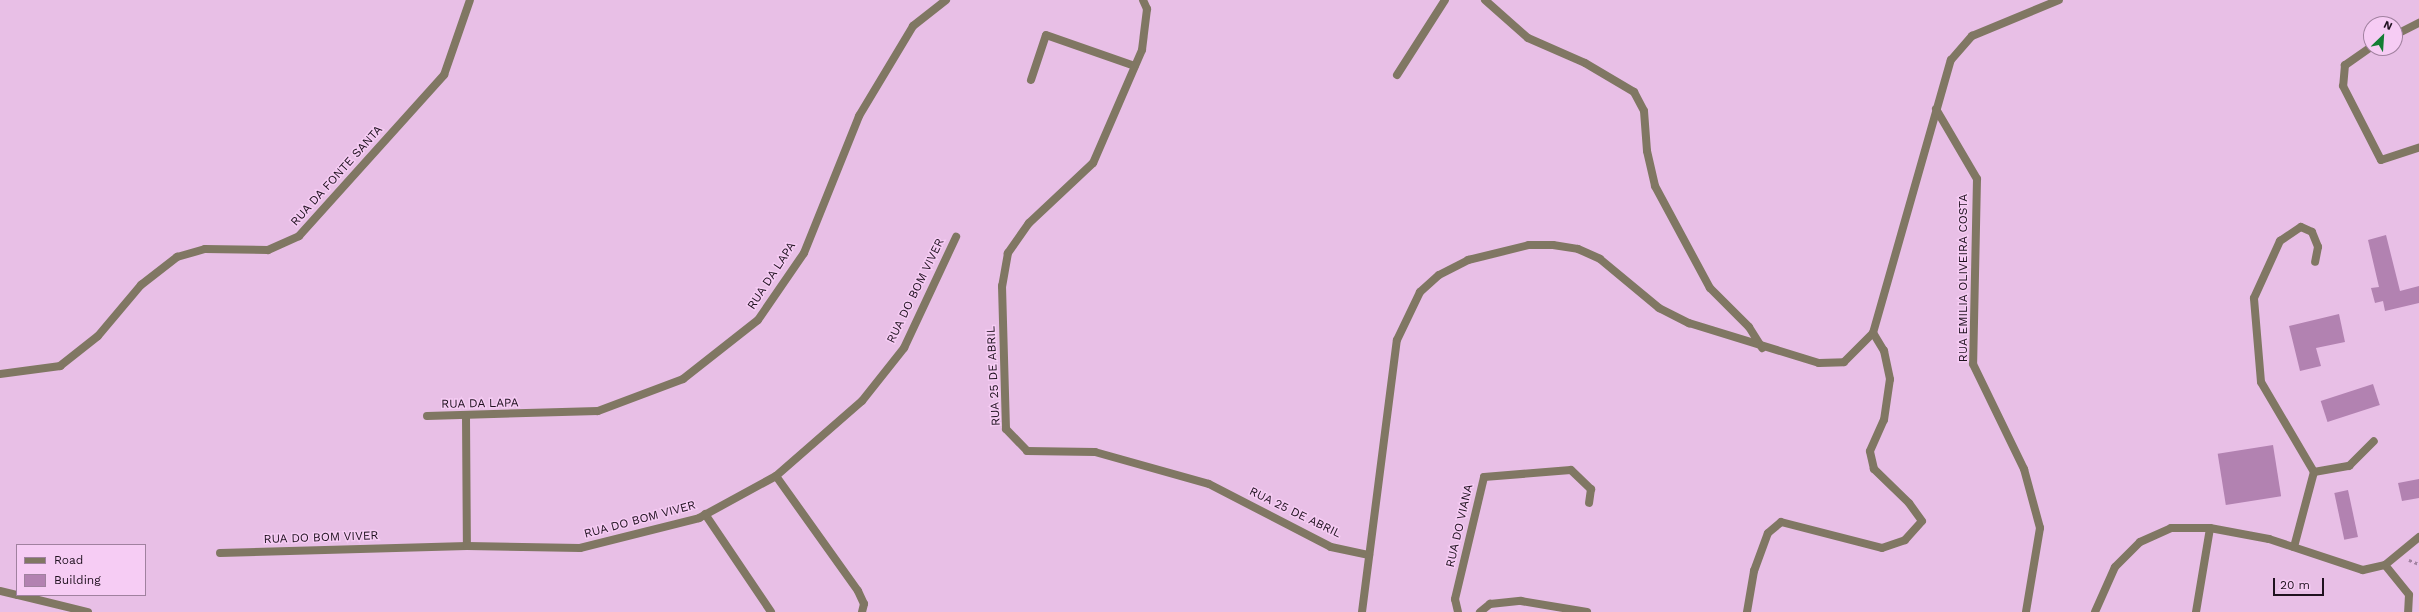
<!DOCTYPE html>
<html>
<head>
<meta charset="utf-8">
<style>
  body { margin:0 }
  #map { position:relative; width:2419px; height:612px; overflow:hidden; background:#e8bfe6; font-family:"Work Sans",sans-serif }
  div>[style] { position:absolute }
  .building>* { inset:0; background:#b282b1; transform-origin:0 0 }
  .path>* { height:2.5px; margin-top:-1.25px; transform-origin:0; background:repeating-linear-gradient(90deg,#a283a1 0 3px,transparent 0 6px) }
  .service>* { height:8px; margin:-4px; padding:0 4px; transform-origin:4px; border-radius:4px; background:#807763 }
  .minor>* { height:8px; margin:-4px; padding:0 4px; transform-origin:4px; border-radius:4px; background:#807763 }
  .tertiary>* { height:8px; margin:-4px; padding:0 4px; transform-origin:4px; border-radius:4px; background:#807763 }
  span { translate:-50% -50%; white-space:nowrap; text-align:center; line-height:1.15; -webkit-text-stroke:3px #f6ccf4; paint-order:stroke }
  .street-label { font-size:12px; color:#1f111f }
  .legend { position:absolute; left:16px; top:544px; width:130px; height:52px; box-sizing:border-box; background:#f6ccf4; border:1px solid #a0819f; margin:0; padding:5px 7px; list-style:none; font-size:12px; color:#1f111f }
  .legend li { display:flex; align-items:center; gap:8px; height:20px }
  .legend b { width:20px; border:1px solid #a0819f }
  .north { position:absolute; left:2363px; top:16px; width:40px; height:40px; box-sizing:border-box; background:#f6ccf4; border:1px solid #a0819f; border-radius:50%; rotate:25deg; font-size:11px; font-weight:700; line-height:16px; text-align:center; color:#1f111f }
  .north::after { content:''; display:block; margin:auto; width:14px; height:18px; background:#147e34; clip-path:polygon(50% 0,100% 100%,50% 72%,0 100%) }
  .scale { position:absolute; left:2273px; top:578px; width:51px; height:18px; box-sizing:border-box; border:2px solid #1f111f; border-top:0; padding-left:5px; font-size:12px; line-height:14px; white-space:nowrap; color:#1f111f; -webkit-text-stroke:3px #f6ccf4; paint-order:stroke }
</style>
</head>
<body>
<div id="map">
  <div class="building">
    <i style="clip-path:polygon(2386px 235px,2400px 291px,2419px 286px,2419px 303px,2385px 311px,2383px 301px,2375px 303px,2371px 288px,2379px 287px,2368px 240px)"></i>
    <i style="clip-path:polygon(2339px 314px,2345px 342px,2316px 348px,2321px 366px,2300px 371px,2289px 326px)"></i>
    <i style="left:2373px;top:384px;width:22px;height:55px;rotate:72deg"></i>
    <i style="left:2273px;top:445px;width:52px;height:56px;rotate:81deg"></i>
    <i style="clip-path:polygon(2419px 479px,2419px 498px,2402px 501px,2398px 483px)"></i>
    <i style="left:2348px;top:490px;width:48px;height:14px;rotate:78deg"></i>
  </div>
  <div class="path">
    <i style="left:2409px;top:560px;width:11px;rotate:22deg"></i>
  </div>
  <div class="service">
    <i style="left:1397px;top:75px;width:89px;rotate:-57.4deg"></i>
    <i style="left:2314px;top:472px;width:36px;rotate:-10deg"></i>
    <i style="left:2349px;top:466px;width:35px;rotate:-45deg"></i>
    <i style="left:1747px;top:612px;width:42px;rotate:-80.3deg"></i>
    <i style="left:1754px;top:571px;width:40px;rotate:-69.8deg"></i>
    <i style="left:1768px;top:533px;width:17px;rotate:-40deg"></i>
    <i style="left:1781px;top:522px;width:104px;rotate:14.4deg"></i>
    <i style="left:1882px;top:548px;width:24px;rotate:-19deg"></i>
    <i style="left:1905px;top:540px;width:25px;rotate:-48deg"></i>
    <i style="left:1922px;top:521px;width:22px;rotate:-126deg"></i>
    <i style="left:1909px;top:503px;width:49px;rotate:-135.8deg"></i>
    <i style="left:1874px;top:469px;width:18px;rotate:-103deg"></i>
    <i style="left:1870px;top:451px;width:34px;rotate:-66deg"></i>
    <i style="left:1884px;top:420px;width:41px;rotate:-81.7deg"></i>
    <i style="left:1890px;top:379px;width:29px;rotate:-102deg"></i>
    <i style="left:1884px;top:351px;width:21px;rotate:-121deg"></i>
  </div>
  <div class="minor">
    <i style="left:1143px;top:0;width:10px;rotate:66deg"></i>
    <i style="left:1147px;top:9px;width:41px;rotate:97deg"></i>
    <i style="left:1142px;top:50px;width:123px;rotate:113.4deg"></i>
    <i style="left:1093px;top:163px;width:88px;rotate:136.8deg"></i>
    <i style="left:1029px;top:223px;width:37px;rotate:125deg"></i>
    <i style="left:1008px;top:253px;width:34px;rotate:100deg"></i>
    <i style="left:1002px;top:286px;width:143px;rotate:88.4deg"></i>
    <i style="left:1006px;top:429px;width:30px;rotate:46deg"></i>
    <i style="left:1027px;top:451px;width:68px;rotate:0.8deg"></i>
    <i style="left:1095px;top:452px;width:118px;rotate:15.7deg"></i>
    <i style="left:1209px;top:484px;width:137px;rotate:27.3deg"></i>
    <i style="left:1331px;top:547px;width:39px;rotate:12deg"></i>
    <i style="left:1485px;top:0;width:57px;rotate:41.5deg"></i>
    <i style="left:1528px;top:38px;width:62px;rotate:23.7deg"></i>
    <i style="left:1585px;top:63px;width:57px;rotate:30.6deg"></i>
    <i style="left:1634px;top:92px;width:21px;rotate:62deg"></i>
    <i style="left:1644px;top:111px;width:40px;rotate:85.7deg"></i>
    <i style="left:1647px;top:151px;width:36px;rotate:77deg"></i>
    <i style="left:1655px;top:186px;width:116px;rotate:61.7deg"></i>
    <i style="left:1710px;top:288px;width:55px;rotate:45deg"></i>
    <i style="left:1749px;top:327px;width:25px;rotate:58deg"></i>
    <i style="left:2395px;top:35px;width:27px;rotate:-27deg"></i>
    <i style="left:2371px;top:47px;width:32px;rotate:145deg"></i>
    <i style="left:2345px;top:65px;width:21px;rotate:95deg"></i>
    <i style="left:2343px;top:86px;width:83px;rotate:62.8deg"></i>
    <i style="left:2381px;top:160px;width:40px;rotate:-18deg"></i>
    <i style="left:1031px;top:80px;width:47px;rotate:-71.6deg"></i>
    <i style="left:1046px;top:35px;width:94px;rotate:19.2deg"></i>
    <i style="left:1936px;top:109px;width:81px;rotate:59.6deg"></i>
    <i style="left:1977px;top:179px;width:185px;rotate:91.2deg"></i>
    <i style="left:1973px;top:364px;width:117px;rotate:64.1deg"></i>
    <i style="left:2024px;top:469px;width:61px;rotate:74.8deg"></i>
    <i style="left:2040px;top:528px;width:85px;rotate:99.5deg"></i>
    <i style="left:0;top:374px;width:61px;rotate:-7.6deg"></i>
    <i style="left:60px;top:366px;width:48px;rotate:-38.3deg"></i>
    <i style="left:98px;top:336px;width:67px;rotate:-49.9deg"></i>
    <i style="left:141px;top:285px;width:46px;rotate:-37.9deg"></i>
    <i style="left:177px;top:257px;width:29px;rotate:-16deg"></i>
    <i style="left:205px;top:249px;width:63px;rotate:0.9deg"></i>
    <i style="left:268px;top:250px;width:34px;rotate:-24deg"></i>
    <i style="left:299px;top:236px;width:217px;rotate:-48deg"></i>
    <i style="left:444px;top:75px;width:79px;rotate:-70.9deg"></i>
    <i style="left:427px;top:416px;width:171px;rotate:-1.7deg"></i>
    <i style="left:598px;top:411px;width:91px;rotate:-20.6deg"></i>
    <i style="left:683px;top:379px;width:95px;rotate:-38.2deg"></i>
    <i style="left:758px;top:320px;width:81px;rotate:-55.5deg"></i>
    <i style="left:804px;top:253px;width:148px;rotate:-68.1deg"></i>
    <i style="left:859px;top:116px;width:105px;rotate:-59deg"></i>
    <i style="left:913px;top:26px;width:42px;rotate:-38.2deg"></i>
    <i style="left:466px;top:417px;width:129px;rotate:89.6deg"></i>
    <i style="left:776px;top:476px;width:141px;rotate:54.5deg"></i>
    <i style="left:858px;top:591px;width:14px;rotate:65deg"></i>
    <i style="left:864px;top:604px;width:8px;rotate:104deg"></i>
    <i style="left:705px;top:514px;width:118px;rotate:56deg"></i>
    <i style="left:2294px;top:547px;width:78px;rotate:-75.1deg"></i>
    <i style="left:2314px;top:472px;width:104px;rotate:-120.5deg"></i>
    <i style="left:2261px;top:382px;width:84px;rotate:-94.8deg"></i>
    <i style="left:2254px;top:298px;width:63px;rotate:-65.5deg"></i>
    <i style="left:2280px;top:241px;width:25px;rotate:-34deg"></i>
    <i style="left:2301px;top:227px;width:12px;rotate:24deg"></i>
    <i style="left:2312px;top:232px;width:16px;rotate:68deg"></i>
    <i style="left:2318px;top:247px;width:15px;rotate:101deg"></i>
    <i style="left:220px;top:553px;width:247px;rotate:-1.6deg"></i>
    <i style="left:467px;top:546px;width:113px;rotate:1deg"></i>
    <i style="left:580px;top:548px;width:123px;rotate:-14.1deg"></i>
    <i style="left:699px;top:518px;width:88px;rotate:-28.6deg"></i>
    <i style="left:776px;top:476px;width:114px;rotate:-41.1deg"></i>
    <i style="left:862px;top:401px;width:68px;rotate:-51.6deg"></i>
    <i style="left:904px;top:348px;width:123px;rotate:-64.9deg"></i>
    <i style="left:2385px;top:565px;width:38px;rotate:51deg"></i>
    <i style="left:2409px;top:595px;width:17px;rotate:93deg"></i>
    <i style="left:0;top:591px;width:17px;rotate:13deg"></i>
    <i style="left:18px;top:595px;width:72px;rotate:13.7deg"></i>
    <i style="left:1458px;top:612px;width:13px;rotate:-103deg"></i>
    <i style="left:1455px;top:599px;width:125px;rotate:-76.6deg"></i>
    <i style="left:1484px;top:477px;width:87px;rotate:-4.6deg"></i>
    <i style="left:1571px;top:470px;width:28px;rotate:44deg"></i>
    <i style="left:1591px;top:489px;width:14px;rotate:98deg"></i>
    <i style="left:2196px;top:612px;width:85px;rotate:-80.5deg"></i>
  </div>
  <div class="tertiary">
    <i style="left:1362px;top:612px;width:274px;rotate:-82.7deg"></i>
    <i style="left:1397px;top:340px;width:53px;rotate:-64.4deg"></i>
    <i style="left:1420px;top:292px;width:25px;rotate:-42deg"></i>
    <i style="left:1439px;top:275px;width:33px;rotate:-27deg"></i>
    <i style="left:1468px;top:260px;width:63px;rotate:-13.8deg"></i>
    <i style="left:1529px;top:245px;width:24px"></i>
    <i style="left:1553px;top:245px;width:25px;rotate:9deg"></i>
    <i style="left:1578px;top:249px;width:24px;rotate:24deg"></i>
    <i style="left:1600px;top:259px;width:77px;rotate:39.7deg"></i>
    <i style="left:1659px;top:308px;width:34px;rotate:27deg"></i>
    <i style="left:1689px;top:323px;width:136px;rotate:17.1deg"></i>
    <i style="left:1819px;top:363px;width:25px;rotate:-2deg"></i>
    <i style="left:1844px;top:362px;width:41px;rotate:-45deg"></i>
    <i style="left:1873px;top:333px;width:284px;rotate:-74.1deg"></i>
    <i style="left:1951px;top:60px;width:32px;rotate:-49deg"></i>
    <i style="left:1972px;top:36px;width:94px;rotate:-22.5deg"></i>
    <i style="left:1480px;top:612px;width:13px;rotate:-39deg"></i>
    <i style="left:1490px;top:604px;width:31px;rotate:-6deg"></i>
    <i style="left:1521px;top:601px;width:67px;rotate:9.5deg"></i>
    <i style="left:2095px;top:612px;width:49px;rotate:-66deg"></i>
    <i style="left:2115px;top:567px;width:35px;rotate:-45deg"></i>
    <i style="left:2140px;top:542px;width:34px;rotate:-24deg"></i>
    <i style="left:2171px;top:528px;width:39px"></i>
    <i style="left:2210px;top:528px;width:60px;rotate:10.6deg"></i>
    <i style="left:2269px;top:539px;width:99px;rotate:18.3deg"></i>
    <i style="left:2363px;top:570px;width:23px;rotate:-13deg"></i>
    <i style="left:2385px;top:565px;width:44px;rotate:-39.5deg"></i>
  </div>
  <div class="street-label">
    <span style="left:337px;top:176px;rotate:-48deg">RUA DA FONTE SANTA</span>
    <span style="left:772px;top:276px;rotate:-57deg">RUA DA LAPA</span>
    <span style="left:1964px;top:278px;rotate:-90deg">RUA EMILIA OLIVEIRA COSTA</span>
    <span style="left:916px;top:291px;rotate:-64deg">RUA DO BOM VIVER</span>
    <span style="left:994px;top:376px;rotate:-93deg">RUA 25 DE ABRIL</span>
    <span style="left:480px;top:404px;rotate:-1deg">RUA DA LAPA</span>
    <span style="left:1295px;top:513px;rotate:26deg">RUA 25 DE ABRIL</span>
    <span style="left:640px;top:520px;rotate:-15deg">RUA DO BOM VIVER</span>
    <span style="left:1460px;top:526px;rotate:-77deg">RUA DO VIANA</span>
    <span style="left:321px;top:538px;rotate:-2deg">RUA DO BOM VIVER</span>
  </div>
  <ul class="legend">
  <li><b style="height:5px;background:#807763"></b>Road</li>
  <li><b style="height:11px;background:#b282b1"></b>Building</li>
  </ul>
  <div class="north">N</div>
  <div class="scale">20 m</div>
</div>
</body>
</html>
